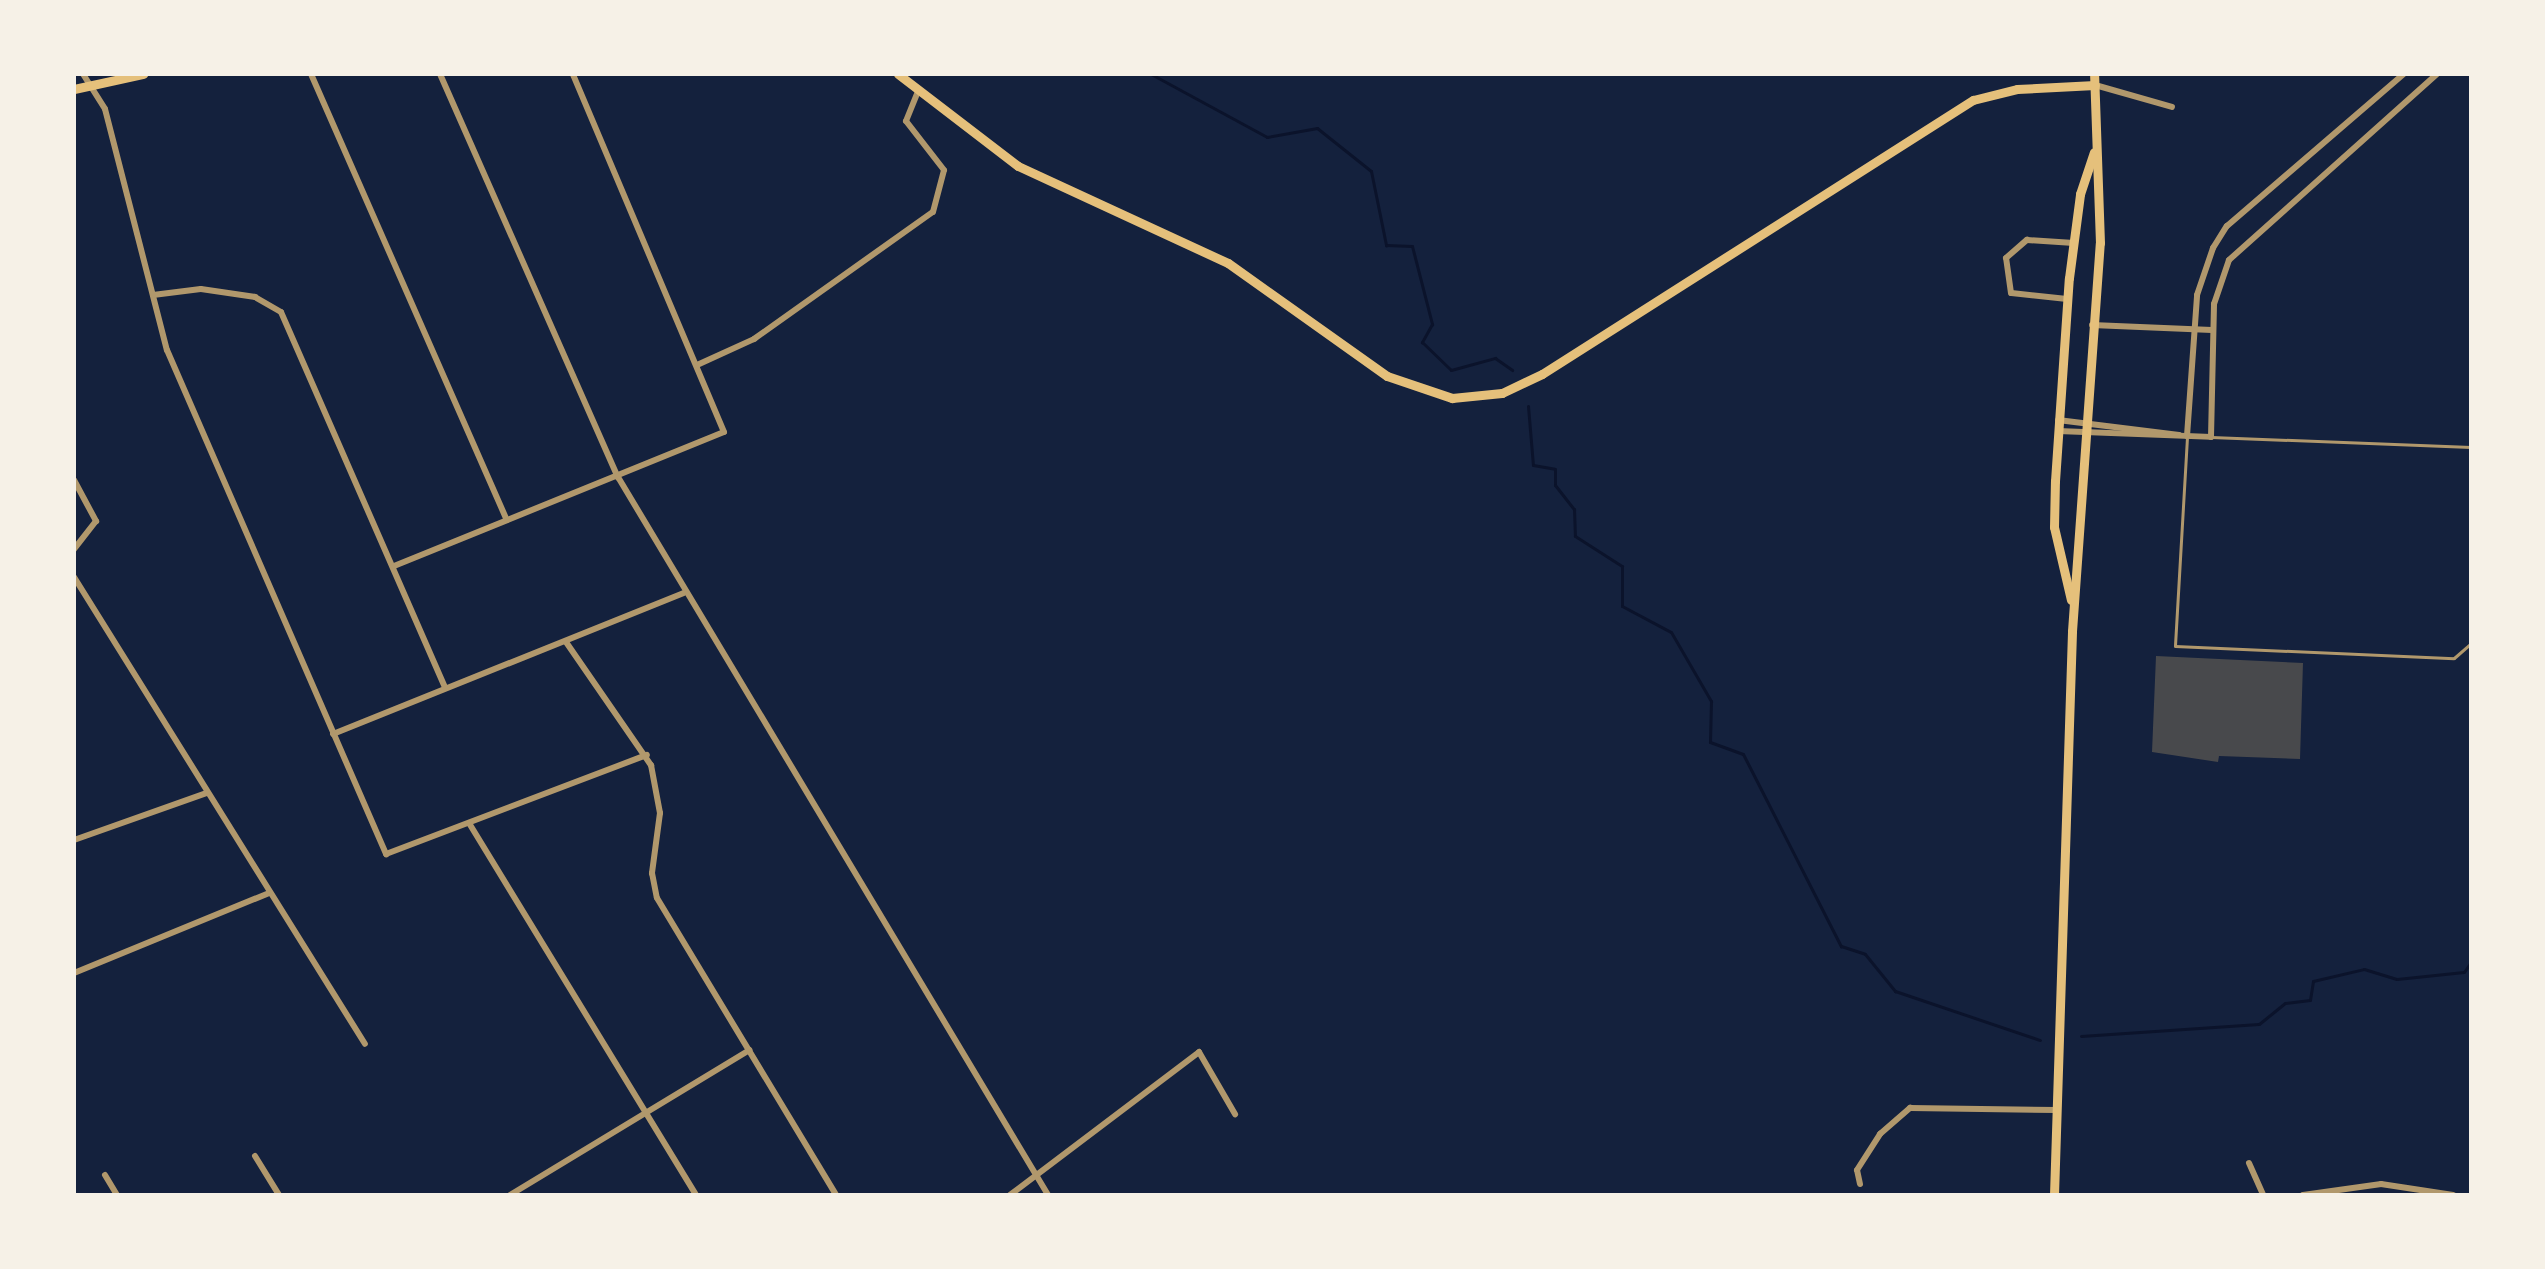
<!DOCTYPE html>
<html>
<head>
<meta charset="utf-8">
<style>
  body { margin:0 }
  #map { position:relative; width:2545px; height:1269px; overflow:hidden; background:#14213d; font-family:"IBM Plex Serif",serif }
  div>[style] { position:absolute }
  .stream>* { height:3px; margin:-1.5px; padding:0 1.5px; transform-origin:1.5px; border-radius:1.5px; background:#0b132b }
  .building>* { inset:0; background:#48494c }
  .service>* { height:3px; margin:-1.5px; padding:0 1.5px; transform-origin:1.5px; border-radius:1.5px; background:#b1986c }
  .minor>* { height:6px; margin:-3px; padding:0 3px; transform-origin:3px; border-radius:3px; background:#b1986c }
  .secondary>* { height:9px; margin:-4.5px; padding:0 4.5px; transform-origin:4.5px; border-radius:4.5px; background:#e5c07b }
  span { translate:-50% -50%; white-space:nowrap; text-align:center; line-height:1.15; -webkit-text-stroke:6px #f6f1e7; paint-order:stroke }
  .frame { position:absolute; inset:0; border:76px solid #f6f1e7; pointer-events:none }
</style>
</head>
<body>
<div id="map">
  <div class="stream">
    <i style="left:1151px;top:74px;width:132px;rotate:28.5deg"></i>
    <i style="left:1267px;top:137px;width:51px;rotate:-10.2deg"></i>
    <i style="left:1317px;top:128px;width:69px;rotate:38.5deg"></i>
    <i style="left:1371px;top:171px;width:76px;rotate:78.5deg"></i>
    <i style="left:1386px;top:245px;width:26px;rotate:2deg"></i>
    <i style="left:1412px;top:246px;width:81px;rotate:75.6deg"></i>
    <i style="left:1432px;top:324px;width:21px;rotate:119deg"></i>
    <i style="left:1422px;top:342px;width:40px;rotate:44deg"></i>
    <i style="left:1451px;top:370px;width:46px;rotate:-15.3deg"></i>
    <i style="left:1495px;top:358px;width:21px;rotate:35deg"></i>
    <i style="left:1528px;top:406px;width:59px;rotate:85.2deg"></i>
    <i style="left:1533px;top:465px;width:22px;rotate:10deg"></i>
    <i style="left:1555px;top:469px;width:16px;rotate:90deg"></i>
    <i style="left:1555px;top:485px;width:31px;rotate:52deg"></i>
    <i style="left:1574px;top:509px;width:27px;rotate:88deg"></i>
    <i style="left:1575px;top:536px;width:56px;rotate:32.6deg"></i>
    <i style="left:1622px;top:566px;width:40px;rotate:90deg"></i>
    <i style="left:1622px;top:606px;width:55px;rotate:28deg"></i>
    <i style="left:1671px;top:632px;width:80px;rotate:59.9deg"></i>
    <i style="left:1711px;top:701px;width:41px;rotate:91.4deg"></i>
    <i style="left:1710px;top:742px;width:35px;rotate:20deg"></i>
    <i style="left:1743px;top:754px;width:216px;rotate:63deg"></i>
    <i style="left:1841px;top:946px;width:25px;rotate:18deg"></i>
    <i style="left:1865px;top:954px;width:48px;rotate:51deg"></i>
    <i style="left:1895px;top:991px;width:153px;rotate:18.7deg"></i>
    <i style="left:2081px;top:1036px;width:178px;rotate:-3.9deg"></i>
    <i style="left:2259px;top:1024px;width:33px;rotate:-39deg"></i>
    <i style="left:2285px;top:1003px;width:25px;rotate:-7deg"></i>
    <i style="left:2310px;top:1000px;width:19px;rotate:-81deg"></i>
    <i style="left:2313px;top:981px;width:52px;rotate:-13.2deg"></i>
    <i style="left:2364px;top:969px;width:34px;rotate:17deg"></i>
    <i style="left:2397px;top:979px;width:67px;rotate:-6deg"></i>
    <i style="left:2464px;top:972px;width:12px;rotate:-55deg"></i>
  </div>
  <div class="building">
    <i style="clip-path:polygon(2156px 656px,2303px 663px,2300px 759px,2219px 756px,2218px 762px,2152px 752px)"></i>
  </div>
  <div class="service">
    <i style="left:2187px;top:437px;width:209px;rotate:93.3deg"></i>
    <i style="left:2175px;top:646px;width:279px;rotate:2.5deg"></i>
    <i style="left:2454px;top:658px;width:23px;rotate:-41deg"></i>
    <i style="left:2211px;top:437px;width:260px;rotate:2.2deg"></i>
  </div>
  <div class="minor">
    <i style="left:83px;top:74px;width:41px;rotate:57.8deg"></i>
    <i style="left:105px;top:109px;width:249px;rotate:75.6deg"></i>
    <i style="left:167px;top:350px;width:550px;rotate:66.51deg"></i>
    <i style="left:386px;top:854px;width:279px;rotate:-20.8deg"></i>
    <i style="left:311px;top:74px;width:487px;rotate:66.3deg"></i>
    <i style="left:440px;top:74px;width:441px;rotate:66.2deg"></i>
    <i style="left:618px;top:477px;width:837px;rotate:59.08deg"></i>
    <i style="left:2095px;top:85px;width:80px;rotate:15.9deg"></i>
    <i style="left:153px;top:295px;width:48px;rotate:-7.1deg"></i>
    <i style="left:201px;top:289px;width:55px;rotate:8.4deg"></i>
    <i style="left:255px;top:297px;width:30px;rotate:30deg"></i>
    <i style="left:281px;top:312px;width:410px;rotate:66.4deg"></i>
    <i style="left:2067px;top:299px;width:56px;rotate:-173.9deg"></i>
    <i style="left:2011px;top:293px;width:35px;rotate:-98deg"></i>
    <i style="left:2006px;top:258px;width:28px;rotate:-41deg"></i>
    <i style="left:2027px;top:240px;width:47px;rotate:3.7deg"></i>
    <i style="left:2092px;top:325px;width:120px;rotate:2.4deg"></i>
    <i style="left:697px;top:365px;width:63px;rotate:-24.5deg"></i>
    <i style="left:754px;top:339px;width:219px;rotate:-35.4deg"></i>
    <i style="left:933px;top:212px;width:43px;rotate:-75.3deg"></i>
    <i style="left:944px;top:170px;width:62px;rotate:-127.8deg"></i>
    <i style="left:906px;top:121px;width:32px;rotate:-68deg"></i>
    <i style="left:2058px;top:420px;width:122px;rotate:7.1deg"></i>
    <i style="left:2058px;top:431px;width:153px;rotate:2.2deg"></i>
    <i style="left:2211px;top:437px;width:133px;rotate:-88.7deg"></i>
    <i style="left:2214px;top:304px;width:46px;rotate:-71.2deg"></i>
    <i style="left:2229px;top:260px;width:279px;rotate:-41.8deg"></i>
    <i style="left:2187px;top:436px;width:141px;rotate:-85.9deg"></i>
    <i style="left:2197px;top:295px;width:50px;rotate:-71.2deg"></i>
    <i style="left:2213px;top:248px;width:26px;rotate:-58deg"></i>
    <i style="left:2227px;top:226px;width:233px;rotate:-40.7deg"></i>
    <i style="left:74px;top:480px;width:47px;rotate:61.8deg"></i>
    <i style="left:96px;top:521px;width:36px;rotate:128deg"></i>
    <i style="left:394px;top:566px;width:356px;rotate:-22.1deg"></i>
    <i style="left:724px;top:432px;width:389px;rotate:-112.9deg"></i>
    <i style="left:74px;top:577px;width:550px;rotate:58.07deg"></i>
    <i style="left:566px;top:642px;width:150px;rotate:55.4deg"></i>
    <i style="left:651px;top:765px;width:49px;rotate:79.4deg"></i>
    <i style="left:660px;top:813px;width:61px;rotate:97.6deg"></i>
    <i style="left:652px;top:873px;width:25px;rotate:79deg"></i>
    <i style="left:657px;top:898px;width:347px;rotate:58.9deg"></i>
    <i style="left:333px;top:734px;width:378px;rotate:-21.9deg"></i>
    <i style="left:469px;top:823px;width:436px;rotate:58.6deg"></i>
    <i style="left:74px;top:840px;width:141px;rotate:-19.5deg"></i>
    <i style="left:74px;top:973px;width:211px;rotate:-22.3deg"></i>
    <i style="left:255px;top:1156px;width:46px;rotate:58.4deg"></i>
    <i style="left:2249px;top:1163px;width:35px;rotate:66deg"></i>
    <i style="left:105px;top:1175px;width:23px;rotate:59deg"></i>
    <i style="left:1860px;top:1184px;width:14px;rotate:-102deg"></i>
    <i style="left:1857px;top:1170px;width:43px;rotate:-57.4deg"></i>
    <i style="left:1880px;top:1134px;width:40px;rotate:-41deg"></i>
    <i style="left:1910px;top:1108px;width:147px;rotate:0.8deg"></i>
    <i style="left:510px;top:1195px;width:280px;rotate:-31.2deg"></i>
    <i style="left:1010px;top:1195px;width:237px;rotate:-37.1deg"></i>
    <i style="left:1199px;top:1052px;width:72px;rotate:59.9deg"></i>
    <i style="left:2303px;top:1195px;width:79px;rotate:-8deg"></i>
    <i style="left:2381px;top:1184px;width:73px;rotate:8.7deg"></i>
  </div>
  <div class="secondary">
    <i style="left:898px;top:74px;width:151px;rotate:37.5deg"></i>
    <i style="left:1018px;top:166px;width:231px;rotate:24.8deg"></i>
    <i style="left:1228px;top:263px;width:195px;rotate:35.4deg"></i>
    <i style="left:1387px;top:376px;width:69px;rotate:18.7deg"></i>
    <i style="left:1452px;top:398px;width:50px;rotate:-5.7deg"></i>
    <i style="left:1502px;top:393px;width:44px;rotate:-25.4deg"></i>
    <i style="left:1542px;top:374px;width:511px;rotate:-32.45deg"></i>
    <i style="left:1973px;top:100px;width:45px;rotate:-14deg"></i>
    <i style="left:2017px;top:89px;width:78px;rotate:-2.9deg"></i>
    <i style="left:74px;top:89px;width:71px;rotate:-12.3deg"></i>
    <i style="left:2071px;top:600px;width:75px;rotate:-103.1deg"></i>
    <i style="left:2054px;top:527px;width:46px;rotate:-88.8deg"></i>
    <i style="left:2055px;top:481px;width:203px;rotate:-86.1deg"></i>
    <i style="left:2069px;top:278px;width:85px;rotate:-82.5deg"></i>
    <i style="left:2080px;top:194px;width:44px;rotate:-71.6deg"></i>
    <i style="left:2054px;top:1195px;width:564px;rotate:-88.17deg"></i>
    <i style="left:2072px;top:631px;width:389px;rotate:-85.9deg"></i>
    <i style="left:2100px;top:243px;width:169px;rotate:-92deg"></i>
  </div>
  <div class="frame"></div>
</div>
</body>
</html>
